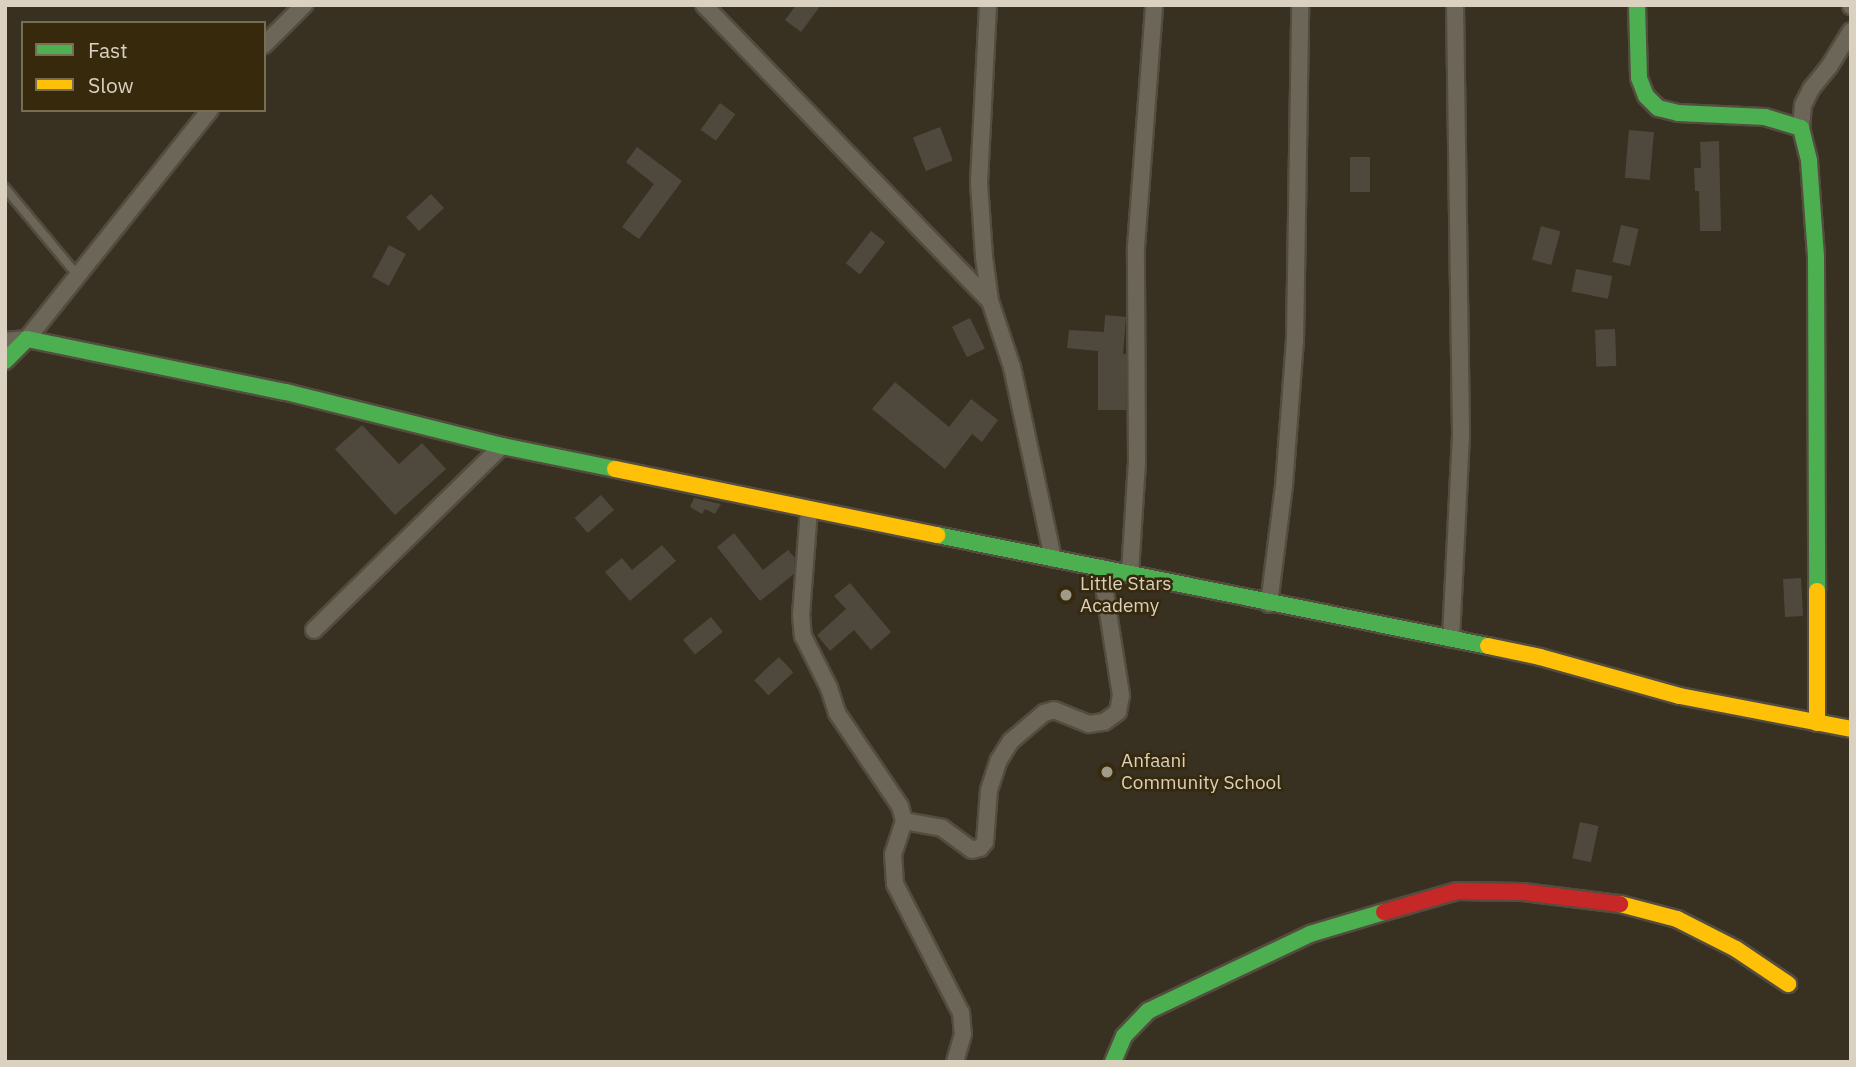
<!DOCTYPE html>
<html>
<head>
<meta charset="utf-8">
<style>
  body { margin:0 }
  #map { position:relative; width:1856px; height:1067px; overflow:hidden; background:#383021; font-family:"IBM Plex Sans",sans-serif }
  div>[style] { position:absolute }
  .building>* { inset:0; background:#4f493d; transform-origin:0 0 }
  .roads { filter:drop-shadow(2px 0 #534c3f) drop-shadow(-2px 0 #534c3f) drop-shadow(0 2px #534c3f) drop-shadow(0 -2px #534c3f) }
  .lane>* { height:8px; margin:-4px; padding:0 4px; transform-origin:4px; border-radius:4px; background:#6c6659 }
  .street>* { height:16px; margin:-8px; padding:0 8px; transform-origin:8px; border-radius:8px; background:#6c6659 }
  .fast>* { height:16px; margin:-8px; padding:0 8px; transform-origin:8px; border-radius:8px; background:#4caf50 }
  .slow>* { height:16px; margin:-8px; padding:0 8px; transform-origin:8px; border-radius:8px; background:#ffc107 }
  .jam>* { height:16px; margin:-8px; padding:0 8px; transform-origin:8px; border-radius:8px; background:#c62828 }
  .dots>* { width:19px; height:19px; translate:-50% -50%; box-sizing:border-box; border:4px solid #37290c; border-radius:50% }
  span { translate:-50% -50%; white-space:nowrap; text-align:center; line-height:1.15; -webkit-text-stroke:5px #37290c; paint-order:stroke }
  .poi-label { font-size:19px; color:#dad1c1 }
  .left { translate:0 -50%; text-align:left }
  .frame { position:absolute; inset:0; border:7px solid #dad1c1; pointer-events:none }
  .legend { position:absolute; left:21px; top:21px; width:245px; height:91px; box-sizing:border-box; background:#37290c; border:2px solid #786c54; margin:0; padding:9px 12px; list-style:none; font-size:21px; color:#dad1c1 }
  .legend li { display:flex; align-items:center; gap:14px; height:35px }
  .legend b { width:35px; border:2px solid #786c54 }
</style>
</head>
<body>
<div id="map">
  <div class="building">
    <i style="clip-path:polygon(796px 5px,821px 5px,801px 32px,785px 20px)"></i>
    <i style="left:720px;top:103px;width:19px;height:33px;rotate:36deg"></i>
    <i style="left:940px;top:127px;width:36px;height:29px;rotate:69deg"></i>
    <i style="left:1629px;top:130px;width:25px;height:48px;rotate:5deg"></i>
    <i style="clip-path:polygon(1719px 141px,1721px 231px,1700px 231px,1699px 191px,1695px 191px,1694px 168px,1701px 168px,1700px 142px)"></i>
    <i style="clip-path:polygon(637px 147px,682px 181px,639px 239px,622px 227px,654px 184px,626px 162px)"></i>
    <i style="left:1350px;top:157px;width:20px;height:35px"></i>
    <i style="left:431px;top:194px;width:19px;height:34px;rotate:47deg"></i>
    <i style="left:1621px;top:225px;width:18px;height:38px;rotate:13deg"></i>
    <i style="left:1541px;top:226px;width:20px;height:35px;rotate:15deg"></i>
    <i style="left:871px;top:231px;width:18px;height:41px;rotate:38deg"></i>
    <i style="left:389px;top:245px;width:19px;height:36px;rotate:28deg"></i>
    <i style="left:1576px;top:269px;width:37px;height:23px;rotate:11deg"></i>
    <i style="clip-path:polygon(1105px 315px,1126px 317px,1123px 354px,1126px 354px,1126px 410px,1098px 410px,1098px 351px,1067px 348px,1069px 330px,1104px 332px)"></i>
    <i style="left:970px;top:318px;width:34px;height:20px;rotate:64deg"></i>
    <i style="left:1615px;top:329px;width:37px;height:20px;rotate:88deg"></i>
    <i style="clip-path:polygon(895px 382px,949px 427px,971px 399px,998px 420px,982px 442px,972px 434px,945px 469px,872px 409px)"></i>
    <i style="clip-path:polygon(362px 425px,399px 464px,422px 443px,446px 469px,395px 515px,335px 449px)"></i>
    <i style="left:601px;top:495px;width:20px;height:35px;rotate:49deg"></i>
    <i style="clip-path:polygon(694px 498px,721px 504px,715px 514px,705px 509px,702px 514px,690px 507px)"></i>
    <i style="clip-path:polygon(734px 533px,763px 570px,788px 550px,795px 558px,794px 574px,760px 601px,717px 547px)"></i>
    <i style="clip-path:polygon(662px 545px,676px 561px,630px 601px,605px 572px,622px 558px,632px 570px)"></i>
    <i style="left:1801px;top:578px;width:38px;height:18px;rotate:87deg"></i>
    <i style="clip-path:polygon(850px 583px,891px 632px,871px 650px,854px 630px,830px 651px,817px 635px,846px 609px,834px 596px)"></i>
    <i style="left:711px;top:617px;width:19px;height:36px;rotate:51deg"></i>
    <i style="left:779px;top:657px;width:21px;height:34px;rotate:47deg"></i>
    <i style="left:1580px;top:822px;width:19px;height:37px;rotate:12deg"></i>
  </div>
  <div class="roads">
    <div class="lane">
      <i style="left:5px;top:188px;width:114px;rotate:50.3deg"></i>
    </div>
    <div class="street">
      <i style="left:704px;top:5px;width:412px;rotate:46deg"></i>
      <i style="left:988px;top:5px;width:178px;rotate:92.9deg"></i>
      <i style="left:979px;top:183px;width:74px;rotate:86.1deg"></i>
      <i style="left:984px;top:257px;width:44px;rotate:82.2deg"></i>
      <i style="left:990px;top:301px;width:70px;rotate:71.6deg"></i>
      <i style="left:1012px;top:367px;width:196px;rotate:77.9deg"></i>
      <i style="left:1851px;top:5px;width:1px;rotate:90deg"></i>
      <i style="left:264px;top:45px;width:57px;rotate:-45deg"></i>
      <i style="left:1801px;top:128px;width:23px;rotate:-85deg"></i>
      <i style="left:1803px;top:105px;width:18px;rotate:-63deg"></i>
      <i style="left:1811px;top:89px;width:28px;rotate:-51deg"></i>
      <i style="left:1829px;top:67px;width:42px;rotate:-58.6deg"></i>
      <i style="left:5px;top:341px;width:22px;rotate:-5deg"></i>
      <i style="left:27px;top:339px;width:293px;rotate:-51.4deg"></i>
      <i style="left:809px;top:509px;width:106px;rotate:94.3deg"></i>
      <i style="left:801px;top:615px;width:21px;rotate:85deg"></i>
      <i style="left:803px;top:636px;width:58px;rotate:63.4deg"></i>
      <i style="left:829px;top:688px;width:26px;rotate:72deg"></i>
      <i style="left:837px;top:713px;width:112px;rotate:55.9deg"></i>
      <i style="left:900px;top:806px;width:16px;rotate:75deg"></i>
      <i style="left:904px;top:821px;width:35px;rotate:108deg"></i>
      <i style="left:893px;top:854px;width:30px;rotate:86deg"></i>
      <i style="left:895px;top:884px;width:145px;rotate:62.9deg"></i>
      <i style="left:961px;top:1013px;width:21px;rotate:85deg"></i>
      <i style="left:963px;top:1034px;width:29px;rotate:106deg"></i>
      <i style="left:1130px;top:573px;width:110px;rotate:-86.4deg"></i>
      <i style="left:1137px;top:463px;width:216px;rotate:-90.3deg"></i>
      <i style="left:1136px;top:247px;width:243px;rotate:-85.7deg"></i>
      <i style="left:1269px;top:604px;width:119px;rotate:-82.8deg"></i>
      <i style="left:1284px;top:486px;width:145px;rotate:-85.7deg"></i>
      <i style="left:1295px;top:341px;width:336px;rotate:-89.1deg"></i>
      <i style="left:314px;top:630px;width:263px;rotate:-44.4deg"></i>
      <i style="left:1451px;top:639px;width:206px;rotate:-87.2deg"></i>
      <i style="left:1461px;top:433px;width:428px;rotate:-90.8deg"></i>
      <i style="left:904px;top:821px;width:39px;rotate:10deg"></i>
      <i style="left:942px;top:828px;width:37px;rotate:36deg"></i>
      <i style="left:972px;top:850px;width:8px;rotate:-14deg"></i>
      <i style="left:980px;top:848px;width:8px;rotate:-50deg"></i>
      <i style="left:985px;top:842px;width:52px;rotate:-85.6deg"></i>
      <i style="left:989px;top:790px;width:32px;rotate:-72deg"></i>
      <i style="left:999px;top:760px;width:22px;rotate:-58deg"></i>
      <i style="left:1011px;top:741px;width:43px;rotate:-40.3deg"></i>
      <i style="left:1044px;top:713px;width:10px;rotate:-17deg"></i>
      <i style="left:1054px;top:710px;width:38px;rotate:22deg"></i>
      <i style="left:1089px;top:724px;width:15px;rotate:-8deg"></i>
      <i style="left:1104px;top:722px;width:17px;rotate:-36deg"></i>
      <i style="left:1118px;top:712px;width:17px;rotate:-80deg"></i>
      <i style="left:1121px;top:695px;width:129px;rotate:-98.9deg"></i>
    </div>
    <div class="fast">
      <i style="left:1637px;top:5px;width:73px;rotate:88.4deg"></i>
      <i style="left:1639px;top:78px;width:19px;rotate:69deg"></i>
      <i style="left:1646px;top:96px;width:17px;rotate:45deg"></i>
      <i style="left:1658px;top:108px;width:21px;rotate:14deg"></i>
      <i style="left:1678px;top:113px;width:87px;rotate:2.6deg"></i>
      <i style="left:1765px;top:117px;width:38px;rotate:17deg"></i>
      <i style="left:1801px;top:128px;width:34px;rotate:76deg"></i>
      <i style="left:1809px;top:161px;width:96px;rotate:85.8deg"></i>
      <i style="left:1816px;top:257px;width:334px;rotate:89.8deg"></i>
      <i style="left:5px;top:361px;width:31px;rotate:-45deg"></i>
      <i style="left:27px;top:339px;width:264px;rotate:11.6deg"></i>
      <i style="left:286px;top:392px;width:223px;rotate:14deg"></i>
      <i style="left:502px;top:446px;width:115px;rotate:11.5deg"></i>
      <i style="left:937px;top:535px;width:562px;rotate:11.39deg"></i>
      <i style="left:1113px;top:1062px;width:28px;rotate:-67deg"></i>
      <i style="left:1124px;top:1036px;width:35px;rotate:-46deg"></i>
      <i style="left:1148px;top:1011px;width:179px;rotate:-25.4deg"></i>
      <i style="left:1310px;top:934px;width:77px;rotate:-16.6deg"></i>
    </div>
    <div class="slow">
      <i style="left:615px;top:469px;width:329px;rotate:11.6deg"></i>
      <i style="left:1817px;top:591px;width:132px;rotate:90deg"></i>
      <i style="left:1488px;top:646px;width:53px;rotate:11.9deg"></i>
      <i style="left:1540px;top:657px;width:145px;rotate:15.6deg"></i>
      <i style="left:1680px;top:696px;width:174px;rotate:10.9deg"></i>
      <i style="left:1620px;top:904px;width:59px;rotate:14.7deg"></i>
      <i style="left:1677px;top:919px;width:66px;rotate:27deg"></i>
      <i style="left:1736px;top:949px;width:63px;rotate:33.9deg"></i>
    </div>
    <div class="jam">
      <i style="left:1384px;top:912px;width:76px;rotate:-16deg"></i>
      <i style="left:1457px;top:891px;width:66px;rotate:0.9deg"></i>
      <i style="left:1523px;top:892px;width:98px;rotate:7.1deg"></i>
    </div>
  </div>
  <div class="dots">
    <i style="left:1066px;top:595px;background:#a19989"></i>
    <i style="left:1107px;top:772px;background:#a19989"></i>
  </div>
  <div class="poi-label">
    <span class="left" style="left:1080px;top:595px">Little Stars<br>Academy</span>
    <span class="left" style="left:1121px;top:772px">Anfaani<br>Community School</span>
  </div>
  <div class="frame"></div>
  <ul class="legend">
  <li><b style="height:9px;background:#4caf50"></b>Fast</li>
  <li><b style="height:9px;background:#ffc107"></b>Slow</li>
  </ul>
</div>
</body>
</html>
